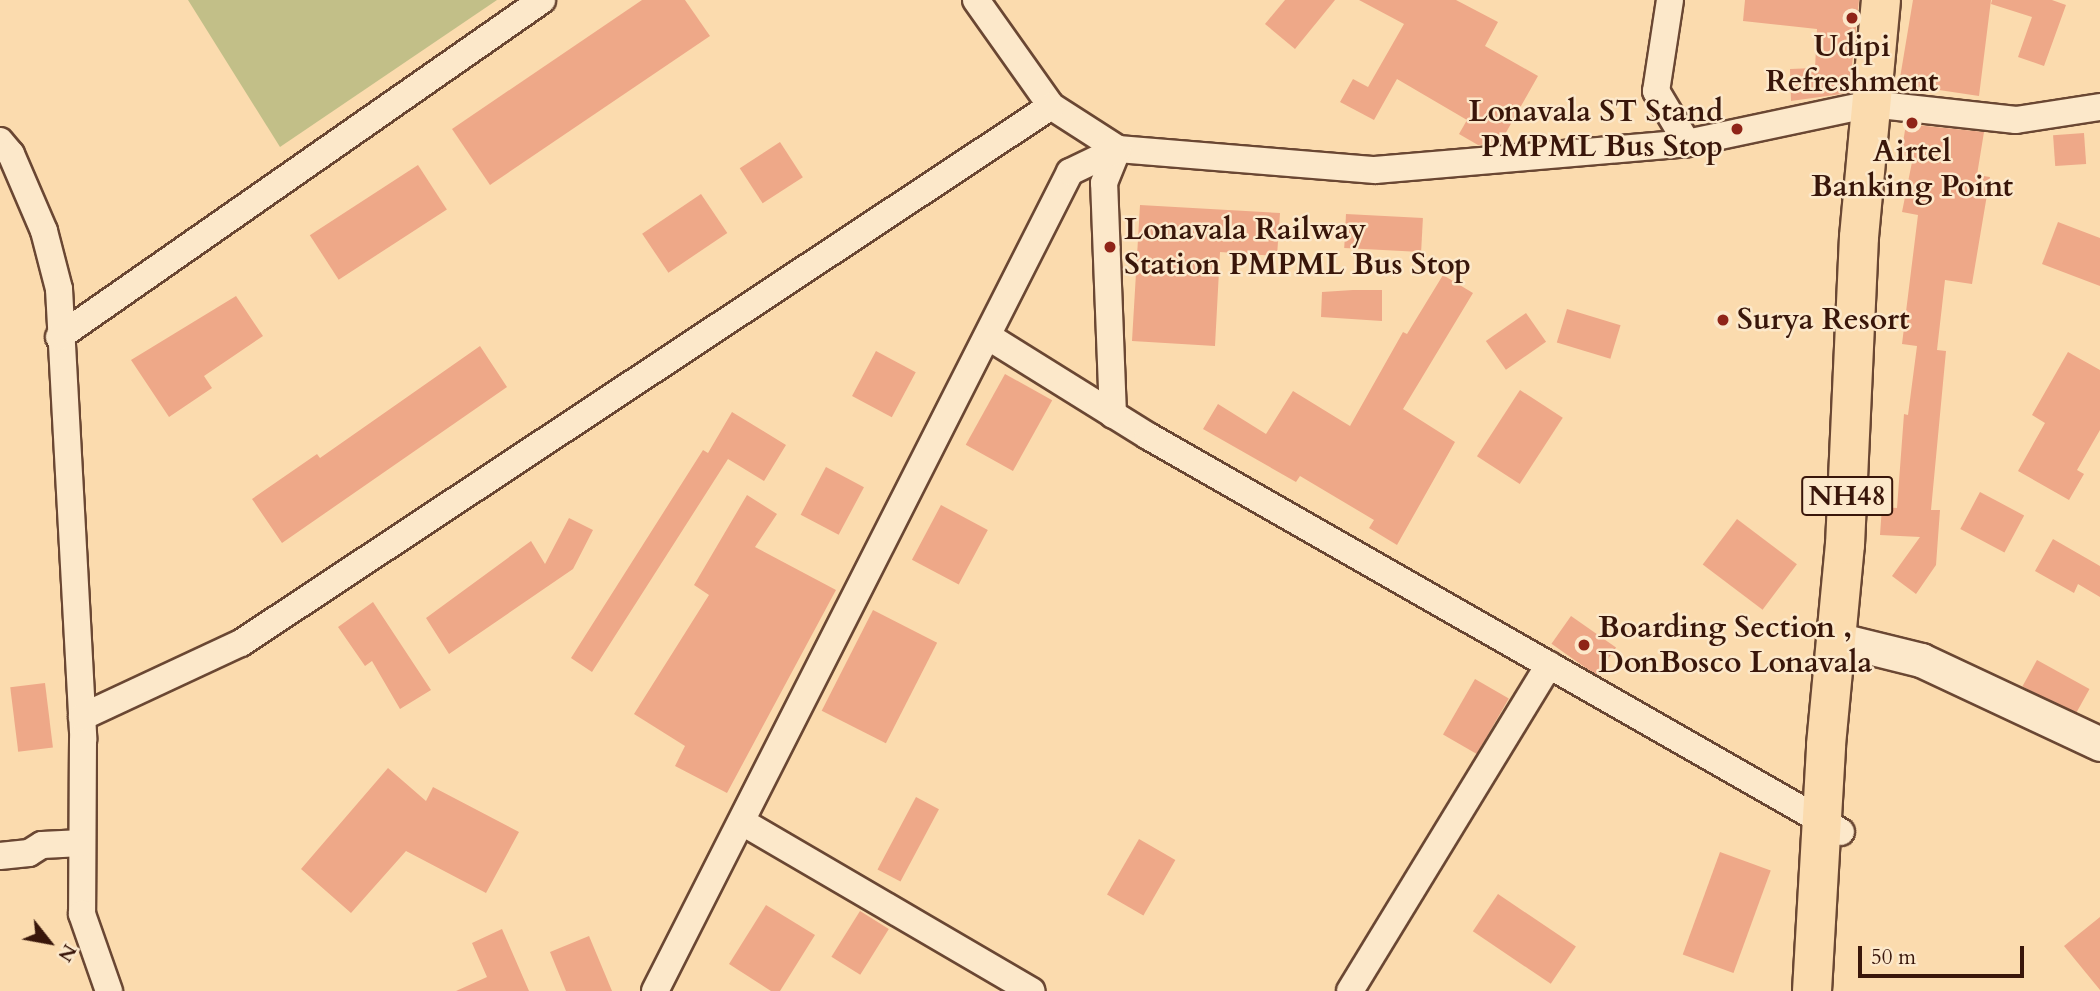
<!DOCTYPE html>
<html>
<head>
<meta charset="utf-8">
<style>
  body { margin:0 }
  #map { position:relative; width:2100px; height:991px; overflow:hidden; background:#fbdbae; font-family:Cardo,serif }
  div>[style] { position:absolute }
  .green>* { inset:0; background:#c2bf88 }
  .building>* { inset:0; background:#eea888; transform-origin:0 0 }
  .roads { filter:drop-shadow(2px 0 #6a4733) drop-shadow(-2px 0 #6a4733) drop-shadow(0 2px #6a4733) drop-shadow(0 -2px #6a4733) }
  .minor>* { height:26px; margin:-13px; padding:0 13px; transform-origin:13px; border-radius:13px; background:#fce8ca }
  .tertiary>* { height:33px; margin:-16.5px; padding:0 16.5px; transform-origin:16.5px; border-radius:16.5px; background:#fce8ca }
  .trunk>* { height:38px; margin:-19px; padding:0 19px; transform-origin:19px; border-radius:19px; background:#fbdbae }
  .dots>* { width:19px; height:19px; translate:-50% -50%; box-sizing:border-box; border:4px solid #fce8ca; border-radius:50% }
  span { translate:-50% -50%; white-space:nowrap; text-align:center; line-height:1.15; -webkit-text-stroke:5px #fce8ca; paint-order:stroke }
  .shield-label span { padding:2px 5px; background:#fce8ca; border:2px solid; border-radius:5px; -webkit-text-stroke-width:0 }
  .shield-label { font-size:28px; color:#39160a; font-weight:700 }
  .poi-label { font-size:30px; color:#39160a; font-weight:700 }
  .right { translate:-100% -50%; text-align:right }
  .left { translate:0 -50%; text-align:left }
  .north { position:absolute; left:14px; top:907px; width:70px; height:70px; -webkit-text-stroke:5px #fce8ca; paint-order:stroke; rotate:121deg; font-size:19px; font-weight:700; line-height:28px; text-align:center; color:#39160a }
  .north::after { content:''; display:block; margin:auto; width:24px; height:32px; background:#39160a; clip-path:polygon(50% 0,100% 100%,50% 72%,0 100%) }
  .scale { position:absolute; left:1858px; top:946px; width:166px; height:32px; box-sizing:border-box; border:4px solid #39160a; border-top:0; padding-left:9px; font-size:21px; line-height:24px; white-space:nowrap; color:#39160a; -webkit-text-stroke:5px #fce8ca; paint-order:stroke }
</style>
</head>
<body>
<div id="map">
  <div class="green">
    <i style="clip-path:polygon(188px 0,497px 0,280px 147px)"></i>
  </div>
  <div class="building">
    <i style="clip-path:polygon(642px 0,685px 0,710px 36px,490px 185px,452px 129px)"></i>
    <i style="clip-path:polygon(1285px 0,1335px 0,1295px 49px,1265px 24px)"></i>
    <i style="clip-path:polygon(1359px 0,1456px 0,1498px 22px,1485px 46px,1538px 76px,1500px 143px,1478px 145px,1459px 134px,1467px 120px,1397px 79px,1374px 120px,1340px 102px,1353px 79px,1368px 87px,1404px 24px)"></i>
    <i style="clip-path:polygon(1745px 0,1859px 0,1849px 93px,1791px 101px,1790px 69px,1815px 68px,1817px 29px,1743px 21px)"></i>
    <i style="clip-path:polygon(1913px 0,1991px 0,1979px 96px,1899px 84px)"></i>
    <i style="clip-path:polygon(1992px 0,2052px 0,2066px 5px,2044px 66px,2018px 57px,2032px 17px,1991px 4px)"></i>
    <i style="clip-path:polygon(1906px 124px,1984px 132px,1977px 175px,1990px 177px,1972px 284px,1945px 280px,1937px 350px,1946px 351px,1931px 510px,1940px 510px,1936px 565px,1916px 594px,1892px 576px,1920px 537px,1880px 535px,1882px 507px,1897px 508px,1904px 414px,1908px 415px,1917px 346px,1902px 344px,1918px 215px,1902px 212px,1913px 157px,1901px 155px)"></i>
    <i style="left:2084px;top:133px;width:31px;height:31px;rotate:86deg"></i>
    <i style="left:780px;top:142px;width:42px;height:48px;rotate:57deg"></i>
    <i style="left:418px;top:165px;width:53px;height:129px;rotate:57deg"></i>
    <i style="left:701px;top:194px;width:47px;height:71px;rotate:56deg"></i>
    <i style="clip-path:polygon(1140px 205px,1280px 213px,1277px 256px,1220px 252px,1215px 346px,1132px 341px)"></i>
    <i style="left:1346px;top:214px;width:77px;height:34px;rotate:3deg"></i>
    <i style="clip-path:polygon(2058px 222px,2100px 238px,2100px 286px,2042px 264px)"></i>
    <i style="clip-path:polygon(1443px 275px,1473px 293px,1403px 409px,1455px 442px,1397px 545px,1369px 528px,1374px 520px,1300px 476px,1296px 482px,1203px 429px,1218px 404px,1266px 434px,1293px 391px,1350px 426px,1403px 332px,1407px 334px)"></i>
    <i style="clip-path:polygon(1353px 290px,1382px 290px,1382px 321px,1321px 317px,1322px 292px)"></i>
    <i style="clip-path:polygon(236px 296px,263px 336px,204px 376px,212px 388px,169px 417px,131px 360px)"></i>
    <i style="left:1567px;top:309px;width:56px;height:35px;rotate:17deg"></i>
    <i style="left:1526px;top:313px;width:35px;height:49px;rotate:55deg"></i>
    <i style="clip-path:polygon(480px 346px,507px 387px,282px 543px,252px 499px,317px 454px,320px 458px)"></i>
    <i style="left:876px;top:351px;width:45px;height:51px;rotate:28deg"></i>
    <i style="clip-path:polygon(2068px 352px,2100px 370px,2100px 430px,2077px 470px,2084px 474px,2069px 500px,2018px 471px,2045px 423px,2032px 415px)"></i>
    <i style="left:1005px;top:374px;width:54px;height:81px;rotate:29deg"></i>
    <i style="left:1520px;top:390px;width:51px;height:79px;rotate:33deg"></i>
    <i style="clip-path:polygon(732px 412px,786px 445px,764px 481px,728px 459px,592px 672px,571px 658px,703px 450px,708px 453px)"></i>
    <i style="left:826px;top:467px;width:43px;height:54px;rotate:28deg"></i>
    <i style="left:1980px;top:492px;width:50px;height:42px;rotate:28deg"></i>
    <i style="clip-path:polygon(747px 495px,777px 514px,755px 547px,836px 590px,727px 793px,675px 766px,685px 746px,634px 714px,709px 595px,694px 585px)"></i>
    <i style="left:941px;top:505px;width:53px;height:62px;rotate:28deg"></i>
    <i style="clip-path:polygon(569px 518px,593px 530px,573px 569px,449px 654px,426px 618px,531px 541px,545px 564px)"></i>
    <i style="left:1737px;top:519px;width:75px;height:57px;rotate:37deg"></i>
    <i style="clip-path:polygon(2053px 539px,2100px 566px,2100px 597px,2078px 584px,2074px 593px,2035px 571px)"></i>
    <i style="clip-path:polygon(373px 602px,431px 690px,400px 709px,372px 661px,365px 666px,338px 627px)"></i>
    <i style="left:873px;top:610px;width:72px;height:113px;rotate:27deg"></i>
    <i style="left:1571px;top:616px;width:55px;height:34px;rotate:35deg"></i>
    <i style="left:2037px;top:660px;width:60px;height:30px;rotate:29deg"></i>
    <i style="left:1475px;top:679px;width:39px;height:64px;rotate:30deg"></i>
    <i style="left:45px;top:683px;width:65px;height:35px;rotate:83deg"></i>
    <i style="clip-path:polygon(388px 768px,426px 801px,433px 787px,519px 832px,486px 893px,406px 851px,351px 913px,301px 869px)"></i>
    <i style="left:916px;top:797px;width:26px;height:82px;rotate:28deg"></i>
    <i style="left:1139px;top:839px;width:42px;height:64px;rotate:30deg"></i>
    <i style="left:1720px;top:852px;width:54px;height:109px;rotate:20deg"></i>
    <i style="left:1498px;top:894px;width:94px;height:45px;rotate:34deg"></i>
    <i style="clip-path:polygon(766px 905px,815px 935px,780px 991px,771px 991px,729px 964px)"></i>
    <i style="left:860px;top:911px;width:34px;height:54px;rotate:32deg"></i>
    <i style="clip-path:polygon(2100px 917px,2100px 990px,2064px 946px)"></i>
    <i style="clip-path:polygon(502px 929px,529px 991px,456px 991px,487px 977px,472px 943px)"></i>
    <i style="clip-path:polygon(589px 936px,612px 991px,566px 991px,550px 952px)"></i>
  </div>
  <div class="roads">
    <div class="minor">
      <i style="left:976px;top:0;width:130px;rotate:54.7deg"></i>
      <i style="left:1051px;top:106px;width:80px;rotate:32.7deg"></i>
      <i style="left:1118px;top:149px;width:258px;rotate:4.7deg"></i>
      <i style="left:1375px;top:170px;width:313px;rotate:-4.9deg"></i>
      <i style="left:1687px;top:143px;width:188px;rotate:-12deg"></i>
      <i style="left:1871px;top:104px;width:146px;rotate:6.3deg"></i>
      <i style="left:2016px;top:120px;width:85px;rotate:-8.8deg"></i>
      <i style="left:1670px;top:0;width:92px;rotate:98.7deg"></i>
      <i style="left:1656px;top:91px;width:61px;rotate:59.2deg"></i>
      <i style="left:0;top:141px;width:17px;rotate:50deg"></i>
      <i style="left:11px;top:154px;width:84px;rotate:66.8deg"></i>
      <i style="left:44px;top:231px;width:60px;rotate:75.5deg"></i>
      <i style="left:59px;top:289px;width:451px;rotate:86.9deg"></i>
      <i style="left:83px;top:739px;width:175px;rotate:90.3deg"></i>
      <i style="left:82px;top:914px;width:82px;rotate:70.7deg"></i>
      <i style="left:59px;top:337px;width:589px;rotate:-34.9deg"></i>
      <i style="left:989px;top:337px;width:187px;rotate:31.9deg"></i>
      <i style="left:1148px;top:436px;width:798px;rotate:29.74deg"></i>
      <i style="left:1113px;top:415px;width:232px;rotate:-92.2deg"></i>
      <i style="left:1104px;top:183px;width:37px;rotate:-68deg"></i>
      <i style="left:82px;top:717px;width:175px;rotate:-25deg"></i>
      <i style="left:241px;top:643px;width:972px;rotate:-33.54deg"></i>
      <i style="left:744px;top:823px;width:333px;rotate:30.3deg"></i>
      <i style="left:0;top:856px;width:29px;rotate:-6deg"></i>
      <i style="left:29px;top:853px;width:15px;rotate:-32deg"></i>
      <i style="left:42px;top:845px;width:40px;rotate:-2.9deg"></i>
      <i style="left:655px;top:991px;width:918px;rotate:-63.13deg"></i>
      <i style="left:1070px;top:172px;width:53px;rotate:-25.6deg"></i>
      <i style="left:1350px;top:991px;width:382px;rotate:-58.6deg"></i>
    </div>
    <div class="tertiary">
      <i style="left:1836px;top:639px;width:88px;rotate:13.9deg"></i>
      <i style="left:1921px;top:660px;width:198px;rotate:25.1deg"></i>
    </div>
    <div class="trunk">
      <i style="left:1812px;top:991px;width:246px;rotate:-86.7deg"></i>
      <i style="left:1826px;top:745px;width:201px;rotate:-84.6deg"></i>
      <i style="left:1845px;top:545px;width:308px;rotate:-87.4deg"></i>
      <i style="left:1859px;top:237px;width:238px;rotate:-84.7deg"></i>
    </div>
  </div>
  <div class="dots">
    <i style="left:1852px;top:18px;background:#8f2418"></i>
    <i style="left:1912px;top:123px;background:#8f2418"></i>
    <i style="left:1737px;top:129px;background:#8f2418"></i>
    <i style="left:1110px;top:247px;background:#8f2418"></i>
    <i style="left:1723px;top:320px;background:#8f2418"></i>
    <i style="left:1584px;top:645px;background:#8f2418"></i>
  </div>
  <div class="shield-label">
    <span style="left:1847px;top:496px">NH48</span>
  </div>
  <div class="poi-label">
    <span style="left:1852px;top:64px">Udipi<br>Refreshment</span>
    <span class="right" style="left:1723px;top:129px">Lonavala ST Stand<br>PMPML Bus Stop</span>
    <span style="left:1912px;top:169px">Airtel<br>Banking Point</span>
    <span class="left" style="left:1124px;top:247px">Lonavala Railway<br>Station PMPML Bus Stop</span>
    <span class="left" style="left:1737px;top:320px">Surya Resort</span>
    <span class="left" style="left:1598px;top:645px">Boarding Section ,<br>DonBosco Lonavala</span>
  </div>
  <div class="north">N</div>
  <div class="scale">50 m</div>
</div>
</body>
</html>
